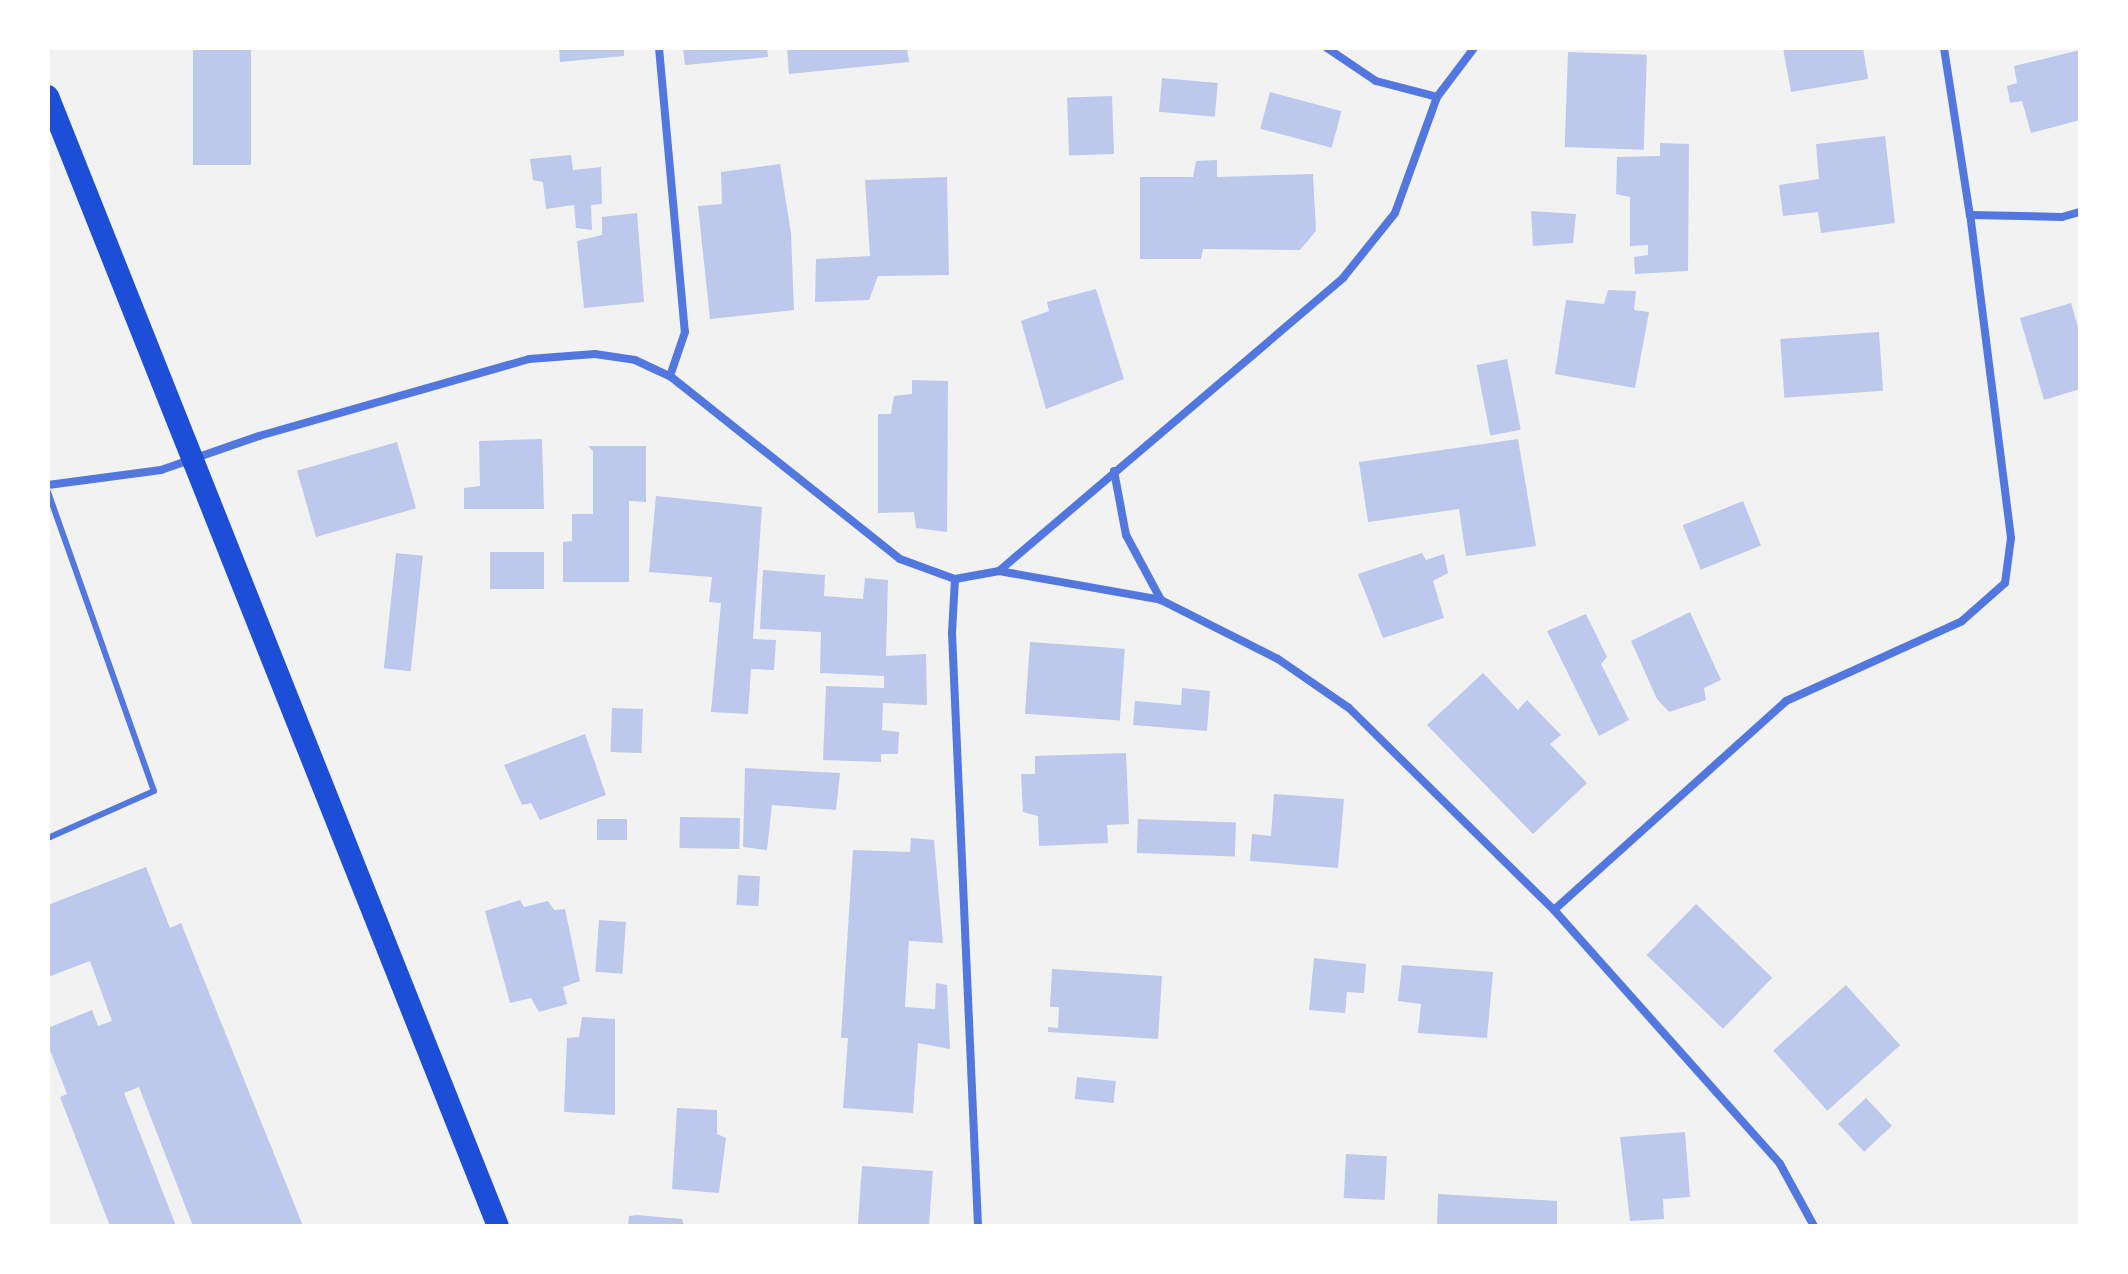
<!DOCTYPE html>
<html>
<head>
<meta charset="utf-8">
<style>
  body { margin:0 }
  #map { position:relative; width:2128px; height:1274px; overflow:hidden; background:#f2f2f2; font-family:"Asap Condensed",sans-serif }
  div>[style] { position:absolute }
  .building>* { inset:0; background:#bdc9ec; transform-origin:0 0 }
  .service>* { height:6px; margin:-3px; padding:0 3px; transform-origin:3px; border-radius:3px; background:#5277de }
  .minor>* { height:8px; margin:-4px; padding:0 4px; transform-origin:4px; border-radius:4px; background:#5277de }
  .trunk>* { height:22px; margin:-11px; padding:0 11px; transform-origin:11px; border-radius:11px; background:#1d4ed8 }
  span { translate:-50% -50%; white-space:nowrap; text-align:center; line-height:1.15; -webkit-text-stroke:8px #fff; paint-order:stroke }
  .frame { position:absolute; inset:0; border:50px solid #fff; pointer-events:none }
</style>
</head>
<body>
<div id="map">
  <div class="building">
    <i style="left:193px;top:48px;width:58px;height:117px"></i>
    <i style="clip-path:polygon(559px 48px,624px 48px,624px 56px,560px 62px)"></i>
    <i style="clip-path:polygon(683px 48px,767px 48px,768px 57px,685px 65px)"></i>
    <i style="clip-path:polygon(787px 48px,907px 48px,909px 62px,789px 74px)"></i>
    <i style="clip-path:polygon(1783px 48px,1863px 48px,1868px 79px,1791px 92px)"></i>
    <i style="clip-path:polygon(2080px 50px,2080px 120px,2031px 133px,2022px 101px,2010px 103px,2007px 86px,2017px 83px,2014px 66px)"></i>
    <i style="left:1568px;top:52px;width:79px;height:95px;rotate:2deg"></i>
    <i style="left:1162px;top:78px;width:56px;height:34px;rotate:5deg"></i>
    <i style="left:1270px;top:92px;width:74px;height:38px;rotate:15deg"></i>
    <i style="left:1112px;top:96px;width:58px;height:45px;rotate:88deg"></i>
    <i style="clip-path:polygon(1885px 136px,1895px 223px,1821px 233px,1818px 212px,1783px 216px,1779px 185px,1819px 179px,1816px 144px)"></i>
    <i style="clip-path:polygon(1660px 143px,1689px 144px,1688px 271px,1635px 274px,1634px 257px,1648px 255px,1648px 245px,1630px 246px,1630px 197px,1616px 194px,1617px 157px,1660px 156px)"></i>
    <i style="clip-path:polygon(571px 155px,573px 170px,601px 167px,602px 204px,591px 205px,592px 230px,576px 228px,574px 205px,546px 209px,543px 182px,533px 180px,530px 159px)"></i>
    <i style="clip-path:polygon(1217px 160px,1217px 177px,1313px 174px,1316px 231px,1300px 250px,1203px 249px,1201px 259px,1140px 259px,1140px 177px,1193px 177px,1196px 161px)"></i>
    <i style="clip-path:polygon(780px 164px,791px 233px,794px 310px,710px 319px,698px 206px,722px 204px,721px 172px)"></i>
    <i style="clip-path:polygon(947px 177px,949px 275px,878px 276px,869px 300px,815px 302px,816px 259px,870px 256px,865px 180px)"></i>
    <i style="clip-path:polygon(1531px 211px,1576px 214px,1573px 243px,1533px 246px)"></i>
    <i style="clip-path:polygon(637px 213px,644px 302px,584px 308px,577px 241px,602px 235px,602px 217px)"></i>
    <i style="clip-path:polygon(1096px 289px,1124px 379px,1046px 409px,1021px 321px,1049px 311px,1047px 302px)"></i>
    <i style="clip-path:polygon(1608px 290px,1636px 291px,1634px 310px,1649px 312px,1635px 388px,1555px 374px,1566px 300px,1604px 304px)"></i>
    <i style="clip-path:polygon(2071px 303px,2080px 334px,2080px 389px,2044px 400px,2020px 318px)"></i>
    <i style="left:1879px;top:332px;width:59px;height:99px;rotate:86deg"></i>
    <i style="left:1507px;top:359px;width:72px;height:31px;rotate:79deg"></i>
    <i style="clip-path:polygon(912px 380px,948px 381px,947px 532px,916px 528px,914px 512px,878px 513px,878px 414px,891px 414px,894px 396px,912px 394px)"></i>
    <i style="clip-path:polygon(542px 439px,544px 509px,464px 509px,464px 488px,480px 486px,479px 441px)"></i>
    <i style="clip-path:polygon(1518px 439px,1536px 546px,1466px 556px,1459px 509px,1368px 522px,1359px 462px)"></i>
    <i style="left:397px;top:442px;width:69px;height:104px;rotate:74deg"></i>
    <i style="clip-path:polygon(588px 446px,646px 446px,646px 502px,629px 501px,629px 582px,563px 582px,563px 542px,572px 541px,572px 514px,593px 514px,593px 451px)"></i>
    <i style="clip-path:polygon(656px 496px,762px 507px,753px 639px,776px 640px,774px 670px,751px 669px,748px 714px,711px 712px,721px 603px,709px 602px,712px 577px,649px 572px)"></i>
    <i style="left:1743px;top:501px;width:48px;height:65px;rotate:68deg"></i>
    <i style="left:490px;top:552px;width:54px;height:37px"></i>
    <i style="left:396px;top:553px;width:27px;height:116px;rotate:6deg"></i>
    <i style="clip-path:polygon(1422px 553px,1426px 560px,1444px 554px,1448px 573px,1433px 581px,1444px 618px,1383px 638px,1358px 574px)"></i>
    <i style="clip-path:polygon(763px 570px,825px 575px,824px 596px,863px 599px,865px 578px,888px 580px,886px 656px,926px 654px,927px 705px,883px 703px,882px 730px,899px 732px,898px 754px,881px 754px,881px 762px,823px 760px,826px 686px,884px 688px,884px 676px,820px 673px,821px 632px,760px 629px)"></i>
    <i style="clip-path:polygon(1690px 612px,1721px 680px,1704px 688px,1706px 700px,1669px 712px,1657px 699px,1631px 641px)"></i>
    <i style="clip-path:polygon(1586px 614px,1607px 657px,1601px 664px,1629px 720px,1599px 736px,1547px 631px)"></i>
    <i style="left:1030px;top:642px;width:95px;height:72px;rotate:4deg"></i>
    <i style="clip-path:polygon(1483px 673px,1518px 710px,1527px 700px,1561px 735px,1550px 744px,1587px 783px,1533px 834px,1427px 725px)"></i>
    <i style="clip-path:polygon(1182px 688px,1210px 691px,1207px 731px,1133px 725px,1135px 701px,1181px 705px)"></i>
    <i style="left:612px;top:708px;width:31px;height:44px;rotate:2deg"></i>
    <i style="clip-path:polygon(585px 734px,606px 795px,540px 820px,531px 803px,522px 805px,504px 765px)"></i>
    <i style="clip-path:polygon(1126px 753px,1129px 824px,1107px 825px,1108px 843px,1039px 846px,1038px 816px,1023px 812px,1021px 774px,1035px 774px,1035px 756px)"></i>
    <i style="clip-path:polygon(745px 768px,840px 773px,836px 810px,772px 805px,767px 850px,743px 847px)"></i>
    <i style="clip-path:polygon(1274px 794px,1344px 799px,1338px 868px,1250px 861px,1252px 834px,1271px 836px)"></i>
    <i style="left:680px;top:817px;width:60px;height:31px;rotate:1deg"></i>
    <i style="left:597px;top:819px;width:30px;height:21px"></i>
    <i style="left:1138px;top:819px;width:98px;height:34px;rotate:2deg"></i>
    <i style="clip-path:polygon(911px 838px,934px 840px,943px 943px,909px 941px,905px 1007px,935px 1009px,936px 983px,947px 985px,950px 1049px,918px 1043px,913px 1113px,843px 1108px,848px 1038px,841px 1038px,853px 850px,910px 852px)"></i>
    <i style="clip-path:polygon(146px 867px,170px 928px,181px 923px,303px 1226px,193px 1226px,139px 1087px,124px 1093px,176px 1226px,110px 1226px,60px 1097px,67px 1094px,48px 1045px,48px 1028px,92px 1010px,98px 1026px,112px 1021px,90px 961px,48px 977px,48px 905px)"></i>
    <i style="left:738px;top:875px;width:22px;height:30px;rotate:3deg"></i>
    <i style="clip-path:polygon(520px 900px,524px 907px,548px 901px,554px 910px,565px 909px,580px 981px,563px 987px,567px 1004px,539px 1012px,531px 998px,510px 1003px,485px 911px)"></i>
    <i style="left:1696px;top:904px;width:106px;height:71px;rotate:44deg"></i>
    <i style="left:599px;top:920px;width:27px;height:52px;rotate:4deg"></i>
    <i style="clip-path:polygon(1314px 958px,1366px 964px,1364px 993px,1347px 992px,1345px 1013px,1309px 1010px)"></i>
    <i style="clip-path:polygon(1402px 965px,1493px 972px,1487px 1038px,1418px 1033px,1421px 1004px,1398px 1001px)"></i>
    <i style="clip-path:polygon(1052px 969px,1162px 976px,1158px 1039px,1048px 1032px,1048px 1027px,1058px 1028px,1059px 1007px,1050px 1007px)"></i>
    <i style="left:1846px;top:985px;width:81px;height:98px;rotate:48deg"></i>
    <i style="clip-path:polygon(582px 1017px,615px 1019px,615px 1115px,564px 1112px,567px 1038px,579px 1037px)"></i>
    <i style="left:1077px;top:1077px;width:39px;height:22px;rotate:6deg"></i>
    <i style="left:1866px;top:1098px;width:38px;height:38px;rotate:47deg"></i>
    <i style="clip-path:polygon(677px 1108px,717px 1110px,717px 1134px,726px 1138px,719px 1193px,672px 1189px)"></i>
    <i style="clip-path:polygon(1685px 1132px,1690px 1197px,1663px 1199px,1664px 1219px,1630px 1221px,1620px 1137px)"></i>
    <i style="left:1346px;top:1154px;width:41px;height:44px;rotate:3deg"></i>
    <i style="left:862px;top:1166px;width:71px;height:60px;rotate:4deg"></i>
    <i style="clip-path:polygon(1438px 1194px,1557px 1201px,1557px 1226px,1437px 1226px)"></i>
    <i style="clip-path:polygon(637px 1215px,682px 1219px,684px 1226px,628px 1226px,629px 1216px)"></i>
  </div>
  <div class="service">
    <i style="left:48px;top:492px;width:317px;rotate:70.5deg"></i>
    <i style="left:154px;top:791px;width:116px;rotate:156.1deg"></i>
  </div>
  <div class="minor">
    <i style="left:659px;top:48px;width:285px;rotate:84.8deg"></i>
    <i style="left:685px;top:332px;width:46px;rotate:108.8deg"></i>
    <i style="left:1327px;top:48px;width:59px;rotate:34deg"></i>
    <i style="left:1376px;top:81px;width:63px;rotate:14.7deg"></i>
    <i style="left:1944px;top:48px;width:169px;rotate:81.2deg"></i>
    <i style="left:1970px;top:215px;width:92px;rotate:1.2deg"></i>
    <i style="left:2062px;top:217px;width:19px;rotate:-16deg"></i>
    <i style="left:1114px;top:471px;width:65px;rotate:79.4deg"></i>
    <i style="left:1126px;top:535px;width:74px;rotate:61.7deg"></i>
    <i style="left:48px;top:485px;width:114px;rotate:-7.6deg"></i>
    <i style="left:161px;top:470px;width:104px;rotate:-19.1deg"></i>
    <i style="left:259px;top:436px;width:281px;rotate:-15.9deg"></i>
    <i style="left:529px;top:359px;width:66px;rotate:-4.3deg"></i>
    <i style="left:595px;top:354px;width:40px;rotate:8.5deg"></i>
    <i style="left:635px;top:360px;width:38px;rotate:25deg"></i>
    <i style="left:670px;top:376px;width:294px;rotate:38.5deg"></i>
    <i style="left:900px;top:559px;width:59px;rotate:20deg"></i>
    <i style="left:955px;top:579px;width:45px;rotate:-10.3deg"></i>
    <i style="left:999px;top:571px;width:452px;rotate:-40.4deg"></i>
    <i style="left:1343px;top:278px;width:83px;rotate:-51.3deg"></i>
    <i style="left:1395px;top:213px;width:123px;rotate:-70.1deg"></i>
    <i style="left:1437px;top:97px;width:61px;rotate:-52.9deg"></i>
    <i style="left:999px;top:571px;width:165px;rotate:10.1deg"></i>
    <i style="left:1161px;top:600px;width:131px;rotate:26.8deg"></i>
    <i style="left:1278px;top:659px;width:86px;rotate:34.6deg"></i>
    <i style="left:1349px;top:708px;width:288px;rotate:44.6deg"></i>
    <i style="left:1554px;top:910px;width:340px;rotate:48.3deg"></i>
    <i style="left:1780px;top:1164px;width:71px;rotate:61.3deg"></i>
    <i style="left:955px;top:579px;width:54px;rotate:93.2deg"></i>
    <i style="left:952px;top:633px;width:594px;rotate:87.49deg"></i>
    <i style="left:1554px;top:910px;width:312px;rotate:-42deg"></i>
    <i style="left:1786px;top:701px;width:193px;rotate:-24.4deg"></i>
    <i style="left:1962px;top:621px;width:57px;rotate:-41.5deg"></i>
    <i style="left:2005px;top:583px;width:45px;rotate:-82.4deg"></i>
    <i style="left:2011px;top:538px;width:326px;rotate:-97.2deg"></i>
  </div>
  <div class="trunk">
    <i style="left:48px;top:96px;width:1216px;rotate:68.29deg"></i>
  </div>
  <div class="frame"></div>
</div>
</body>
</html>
